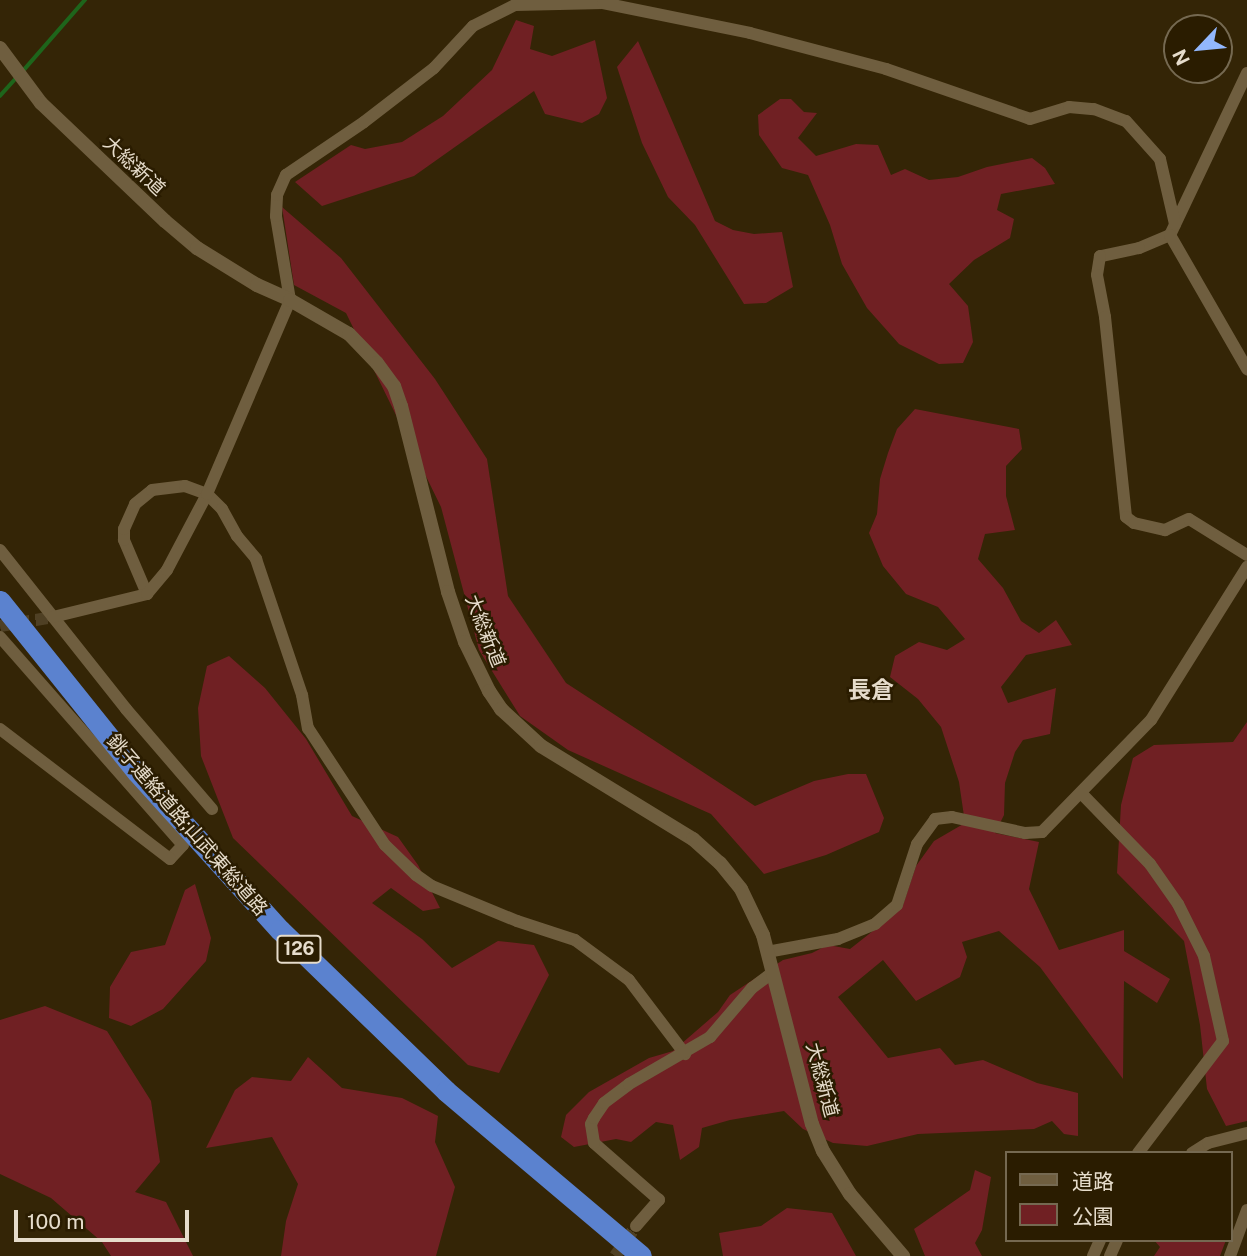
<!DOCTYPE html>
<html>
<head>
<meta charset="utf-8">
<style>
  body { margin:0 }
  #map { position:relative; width:1247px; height:1256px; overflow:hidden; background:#342506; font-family:"Public Sans","Noto Sans JP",sans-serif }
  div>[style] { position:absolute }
  .green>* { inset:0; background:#702023 }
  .stream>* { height:3.5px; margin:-1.75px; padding:0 1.75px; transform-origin:1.75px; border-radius:1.75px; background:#1e651b }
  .minor-tunnel>* { height:12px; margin-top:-6px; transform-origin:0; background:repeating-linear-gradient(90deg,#4f4024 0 12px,transparent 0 18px) }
  .minor>* { height:12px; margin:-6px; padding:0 6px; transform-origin:6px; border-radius:6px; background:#6f5e3f }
  .tertiary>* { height:14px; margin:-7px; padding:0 7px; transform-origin:7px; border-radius:7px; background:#6f5e3f }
  .motorway>* { height:21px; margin:-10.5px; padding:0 10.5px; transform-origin:10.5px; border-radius:10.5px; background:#5b82cf }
  span { translate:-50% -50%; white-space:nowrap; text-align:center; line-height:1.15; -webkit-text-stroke:5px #2a1c00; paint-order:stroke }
  .shield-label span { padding:2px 5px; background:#2a1c00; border:2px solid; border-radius:5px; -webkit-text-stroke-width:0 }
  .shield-label { font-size:18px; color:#e6dccb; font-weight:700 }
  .street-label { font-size:19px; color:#e6dccb }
  .quarter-label { font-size:23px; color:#e6dccb; font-weight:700 }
  .legend { position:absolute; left:1005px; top:1151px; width:228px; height:91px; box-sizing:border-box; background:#2a1c00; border:2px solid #756951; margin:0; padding:9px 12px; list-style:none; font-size:21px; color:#e6dccb }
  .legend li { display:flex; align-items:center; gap:14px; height:35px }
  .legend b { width:35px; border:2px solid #756951 }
  .north { position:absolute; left:1163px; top:14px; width:70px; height:70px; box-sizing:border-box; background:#2a1c00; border:2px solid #756951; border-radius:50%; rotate:244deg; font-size:19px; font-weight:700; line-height:28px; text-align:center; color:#e6dccb }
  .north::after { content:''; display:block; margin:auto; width:24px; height:32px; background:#92b7fd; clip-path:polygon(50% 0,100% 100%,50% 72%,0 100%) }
  .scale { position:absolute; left:14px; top:1210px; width:175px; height:32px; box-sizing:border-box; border:4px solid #e6dccb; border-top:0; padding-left:9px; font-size:21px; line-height:24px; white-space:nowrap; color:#e6dccb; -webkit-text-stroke:5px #2a1c00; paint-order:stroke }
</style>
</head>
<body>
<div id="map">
  <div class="green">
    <i style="clip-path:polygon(516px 20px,534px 26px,530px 49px,552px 56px,595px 40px,607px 98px,599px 114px,582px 123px,545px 114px,534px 91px,414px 176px,322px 206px,295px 182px,351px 145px,365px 149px,402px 142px,443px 116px,492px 70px)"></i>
    <i style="clip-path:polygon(638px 41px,715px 221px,733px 230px,754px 234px,782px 232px,793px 287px,766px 303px,744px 304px,695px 225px,668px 197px,642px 143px,617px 67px)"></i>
    <i style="clip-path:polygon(780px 99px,791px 99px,804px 112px,817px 113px,798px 138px,816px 156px,856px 144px,878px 145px,891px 175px,905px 169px,929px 180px,958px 177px,987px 167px,1032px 158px,1045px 168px,1055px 184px,1001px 194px,997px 210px,1014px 219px,1010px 238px,974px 260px,949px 284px,968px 306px,973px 342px,963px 363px,939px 364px,899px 344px,867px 308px,842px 264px,830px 225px,808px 175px,782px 168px,759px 135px,758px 115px)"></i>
    <i style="clip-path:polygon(282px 207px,341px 258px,435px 379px,487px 459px,508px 596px,566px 683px,755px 806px,814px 781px,848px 774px,866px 774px,884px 818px,879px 832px,826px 855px,764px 874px,711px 814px,568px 750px,520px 716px,479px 650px,441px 507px,346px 313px,294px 285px)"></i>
    <i style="clip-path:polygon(915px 409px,1019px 429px,1022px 449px,1006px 466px,1006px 496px,1015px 530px,985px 534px,978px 559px,1003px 588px,1021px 621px,1039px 633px,1056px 620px,1072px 645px,1026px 655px,1001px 687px,1008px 703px,1056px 688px,1050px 734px,1023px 740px,1015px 752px,1005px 783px,1004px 815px,995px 833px,1039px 842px,1029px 889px,1059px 950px,1124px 930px,1124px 951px,1170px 979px,1157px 1003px,1124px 981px,1123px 1079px,1040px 967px,999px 931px,962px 942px,967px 957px,960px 977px,916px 1001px,883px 960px,838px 997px,888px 1058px,940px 1048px,955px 1065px,983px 1060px,1037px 1083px,1078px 1093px,1078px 1136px,1064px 1134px,1052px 1121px,1034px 1129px,918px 1134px,867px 1146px,833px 1143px,803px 1129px,784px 1111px,730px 1120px,702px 1128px,699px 1147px,680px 1160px,673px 1125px,656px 1122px,631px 1142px,616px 1139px,574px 1147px,561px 1137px,566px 1115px,589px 1092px,649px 1058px,673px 1051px,718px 1012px,730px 995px,783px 960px,812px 953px,828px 945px,850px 949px,902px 908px,916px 866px,934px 841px,965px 823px,959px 782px,941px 727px,918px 699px,890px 677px,895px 656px,919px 642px,947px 650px,965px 639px,938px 607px,906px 594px,883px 566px,869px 533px,877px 514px,880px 479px,888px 453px,897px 429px)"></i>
    <i style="clip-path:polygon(229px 656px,265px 688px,306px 739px,352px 816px,398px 837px,418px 865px,440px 908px,423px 911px,391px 888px,372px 903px,422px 939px,452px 968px,498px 941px,534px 945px,549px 975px,499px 1073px,468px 1065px,233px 838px,201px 756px,198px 708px,207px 666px)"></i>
    <i style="clip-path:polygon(1247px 722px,1247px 1121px,1226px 1126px,1207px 1089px,1200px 1025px,1184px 941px,1117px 873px,1121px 805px,1133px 758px,1154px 745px,1233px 742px)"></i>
    <i style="clip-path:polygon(195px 884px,211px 938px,206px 961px,163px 1009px,131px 1026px,109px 1018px,110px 987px,131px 952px,165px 945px,185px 890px)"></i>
    <i style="clip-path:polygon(45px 1006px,107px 1031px,151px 1101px,160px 1162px,135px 1192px,166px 1202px,193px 1256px,111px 1256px,102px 1242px,51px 1198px,0 1174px,0 1020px)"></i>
    <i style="clip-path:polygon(308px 1057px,342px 1088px,402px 1098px,438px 1116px,435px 1142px,455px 1187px,436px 1256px,281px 1256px,286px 1221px,298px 1184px,272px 1137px,206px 1148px,235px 1090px,252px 1077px,291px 1081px)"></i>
    <i style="clip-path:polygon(975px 1170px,991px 1177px,982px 1230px,975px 1243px,982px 1256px,925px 1256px,914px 1229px,970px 1190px)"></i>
    <i style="clip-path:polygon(787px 1208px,832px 1213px,856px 1256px,723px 1256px,719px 1233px,761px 1226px)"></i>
    <i style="clip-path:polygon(1154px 1240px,1226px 1240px,1220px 1256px,1154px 1256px,1160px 1247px)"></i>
  </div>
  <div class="stream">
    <i style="left:23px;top:71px;width:94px;rotate:-48.9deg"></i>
    <i style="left:0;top:96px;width:25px;rotate:-48deg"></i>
  </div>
  <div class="minor-tunnel">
    <i style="left:0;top:626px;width:54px;rotate:-9.6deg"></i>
    <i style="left:615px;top:1256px;width:37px;rotate:-55deg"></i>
  </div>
  <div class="minor">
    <i style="left:1247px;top:73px;width:179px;rotate:115.4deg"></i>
    <i style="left:1170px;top:235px;width:34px;rotate:157deg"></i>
    <i style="left:1139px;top:248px;width:40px;rotate:168deg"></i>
    <i style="left:1100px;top:256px;width:19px;rotate:99deg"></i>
    <i style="left:1097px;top:275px;width:43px;rotate:79.2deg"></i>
    <i style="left:1105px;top:317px;width:201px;rotate:84deg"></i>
    <i style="left:1126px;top:517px;width:10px;rotate:37deg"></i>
    <i style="left:1134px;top:523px;width:32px;rotate:13deg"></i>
    <i style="left:1165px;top:530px;width:26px;rotate:-25deg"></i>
    <i style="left:1189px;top:519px;width:68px;rotate:31.8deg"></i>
    <i style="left:1170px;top:235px;width:155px;rotate:60.1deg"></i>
    <i style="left:0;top:550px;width:203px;rotate:51.6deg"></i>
    <i style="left:126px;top:709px;width:132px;rotate:49.3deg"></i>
    <i style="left:147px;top:594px;width:59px;rotate:-113.1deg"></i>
    <i style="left:124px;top:540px;width:11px;rotate:-90deg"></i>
    <i style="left:124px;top:529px;width:27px;rotate:-66deg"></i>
    <i style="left:135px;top:504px;width:22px;rotate:-39deg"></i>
    <i style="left:152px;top:490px;width:33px;rotate:-7deg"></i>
    <i style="left:185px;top:486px;width:23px;rotate:20deg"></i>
    <i style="left:207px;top:494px;width:21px;rotate:45deg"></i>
    <i style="left:222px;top:509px;width:31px;rotate:61deg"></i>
    <i style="left:237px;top:536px;width:30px;rotate:50deg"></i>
    <i style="left:256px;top:559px;width:144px;rotate:71.3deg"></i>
    <i style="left:302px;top:695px;width:34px;rotate:80deg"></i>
    <i style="left:308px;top:728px;width:140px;rotate:56.7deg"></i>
    <i style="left:385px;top:845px;width:43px;rotate:44.1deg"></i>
    <i style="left:416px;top:875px;width:19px;rotate:35deg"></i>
    <i style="left:432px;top:886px;width:92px;rotate:22.4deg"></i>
    <i style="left:517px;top:921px;width:61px;rotate:18.1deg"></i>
    <i style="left:575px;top:940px;width:67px;rotate:36.5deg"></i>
    <i style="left:629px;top:980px;width:93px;rotate:52.9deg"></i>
    <i style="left:53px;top:617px;width:97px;rotate:-13.7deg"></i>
    <i style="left:147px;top:594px;width:31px;rotate:-50deg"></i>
    <i style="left:167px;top:570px;width:86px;rotate:-62.2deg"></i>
    <i style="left:207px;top:494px;width:211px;rotate:-66.8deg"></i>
    <i style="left:290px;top:300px;width:85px;rotate:-99.5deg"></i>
    <i style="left:276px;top:216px;width:21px;rotate:-87deg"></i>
    <i style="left:277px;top:195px;width:22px;rotate:-66deg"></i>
    <i style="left:286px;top:175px;width:94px;rotate:-34.2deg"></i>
    <i style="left:364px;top:122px;width:88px;rotate:-37.6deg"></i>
    <i style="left:434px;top:68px;width:57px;rotate:-47.1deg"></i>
    <i style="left:473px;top:26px;width:47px;rotate:-26.6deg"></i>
    <i style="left:515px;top:5px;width:88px;rotate:-1.3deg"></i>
    <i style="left:603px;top:3px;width:150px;rotate:11.5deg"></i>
    <i style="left:750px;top:33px;width:141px;rotate:14.8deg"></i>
    <i style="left:886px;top:69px;width:152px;rotate:19.1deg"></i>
    <i style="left:1030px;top:119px;width:41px;rotate:-17.1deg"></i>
    <i style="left:1069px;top:107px;width:25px;rotate:5deg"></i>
    <i style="left:1094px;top:109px;width:34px;rotate:21deg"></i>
    <i style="left:1126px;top:121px;width:51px;rotate:48.2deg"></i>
    <i style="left:1160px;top:159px;width:67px;rotate:77deg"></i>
    <i style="left:0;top:637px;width:277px;rotate:48.7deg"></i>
    <i style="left:183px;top:845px;width:19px;rotate:133deg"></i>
    <i style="left:170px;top:859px;width:214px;rotate:-142.6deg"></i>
    <i style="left:1081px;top:793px;width:99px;rotate:45.8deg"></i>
    <i style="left:1150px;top:864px;width:49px;rotate:55deg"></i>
    <i style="left:1178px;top:904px;width:58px;rotate:63.4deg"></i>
    <i style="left:1204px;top:956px;width:87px;rotate:77.4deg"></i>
    <i style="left:1223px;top:1041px;width:141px;rotate:127.2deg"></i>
    <i style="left:767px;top:952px;width:72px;rotate:-10.4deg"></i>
    <i style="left:838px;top:939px;width:40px;rotate:-22deg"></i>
    <i style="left:875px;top:924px;width:29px;rotate:-41deg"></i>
    <i style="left:897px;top:905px;width:64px;rotate:-71.8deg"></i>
    <i style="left:917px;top:844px;width:31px;rotate:-54deg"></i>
    <i style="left:935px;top:819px;width:17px;rotate:-7deg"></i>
    <i style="left:952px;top:817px;width:75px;rotate:12.4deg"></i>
    <i style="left:1025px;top:833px;width:17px;rotate:-3deg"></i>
    <i style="left:1042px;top:832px;width:156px;rotate:-45.8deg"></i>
    <i style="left:1151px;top:720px;width:181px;rotate:-57.9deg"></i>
    <i style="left:1192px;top:1153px;width:19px;rotate:-32deg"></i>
    <i style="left:1208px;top:1143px;width:40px;rotate:-14.4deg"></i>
    <i style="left:636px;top:1226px;width:35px;rotate:-49deg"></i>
    <i style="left:659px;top:1200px;width:86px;rotate:-138.8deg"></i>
    <i style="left:594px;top:1143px;width:19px;rotate:-99deg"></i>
    <i style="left:591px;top:1124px;width:7px;rotate:-63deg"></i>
    <i style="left:594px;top:1118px;width:18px;rotate:-56deg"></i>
    <i style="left:604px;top:1103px;width:31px;rotate:-37deg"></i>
    <i style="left:629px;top:1084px;width:94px;rotate:-30.1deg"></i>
    <i style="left:710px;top:1037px;width:65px;rotate:-49.4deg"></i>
    <i style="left:752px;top:988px;width:26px;rotate:-37deg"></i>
    <i style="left:1093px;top:1256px;width:17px;rotate:-66deg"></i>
    <i style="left:1110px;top:1256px;width:17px;rotate:-66deg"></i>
    <i style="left:1230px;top:1256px;width:49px;rotate:-69.7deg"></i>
  </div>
  <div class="tertiary">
    <i style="left:0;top:48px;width:69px;rotate:53.3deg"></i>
    <i style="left:41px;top:103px;width:171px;rotate:43.6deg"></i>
    <i style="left:165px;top:221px;width:42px;rotate:40.2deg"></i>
    <i style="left:197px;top:248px;width:70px;rotate:31.7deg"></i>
    <i style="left:257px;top:285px;width:36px;rotate:24deg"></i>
    <i style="left:290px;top:300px;width:68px;rotate:30deg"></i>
    <i style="left:349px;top:334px;width:40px;rotate:46deg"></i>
    <i style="left:377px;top:363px;width:29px;rotate:54deg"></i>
    <i style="left:394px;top:386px;width:21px;rotate:71deg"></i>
    <i style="left:401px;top:406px;width:192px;rotate:75.8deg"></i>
    <i style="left:448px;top:592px;width:53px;rotate:71.2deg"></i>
    <i style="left:465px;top:642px;width:55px;rotate:63.9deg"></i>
    <i style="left:489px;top:691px;width:22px;rotate:56deg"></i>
    <i style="left:501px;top:709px;width:54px;rotate:42.8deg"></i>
    <i style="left:541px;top:746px;width:178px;rotate:31.5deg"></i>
    <i style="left:693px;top:839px;width:36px;rotate:42deg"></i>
    <i style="left:720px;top:863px;width:33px;rotate:51deg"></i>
    <i style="left:741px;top:889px;width:51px;rotate:64.4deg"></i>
    <i style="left:763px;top:935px;width:195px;rotate:75.5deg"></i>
    <i style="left:812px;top:1124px;width:29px;rotate:68deg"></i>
    <i style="left:823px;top:1151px;width:51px;rotate:57.9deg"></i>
    <i style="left:850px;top:1194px;width:82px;rotate:49.5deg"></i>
  </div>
  <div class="motorway">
    <i style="left:0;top:601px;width:219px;rotate:51.3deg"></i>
    <i style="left:137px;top:772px;width:213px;rotate:47.9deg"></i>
    <i style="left:280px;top:930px;width:231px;rotate:44.1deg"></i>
    <i style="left:446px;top:1091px;width:255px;rotate:40.2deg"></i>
  </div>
  <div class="shield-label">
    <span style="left:299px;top:949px">126</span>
  </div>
  <div class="street-label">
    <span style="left:134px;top:166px;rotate:43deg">大総新道</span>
    <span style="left:485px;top:631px;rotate:68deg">大総新道</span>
    <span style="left:187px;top:825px;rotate:49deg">銚子連絡道路;山武東総道路</span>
    <span style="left:822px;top:1080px;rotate:75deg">大総新道</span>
  </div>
  <div class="quarter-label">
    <span style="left:871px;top:690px">長倉</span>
  </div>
  <ul class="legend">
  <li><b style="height:9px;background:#6f5e3f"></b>道路</li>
  <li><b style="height:19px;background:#702023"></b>公園</li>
  </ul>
  <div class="north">N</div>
  <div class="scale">100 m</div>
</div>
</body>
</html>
